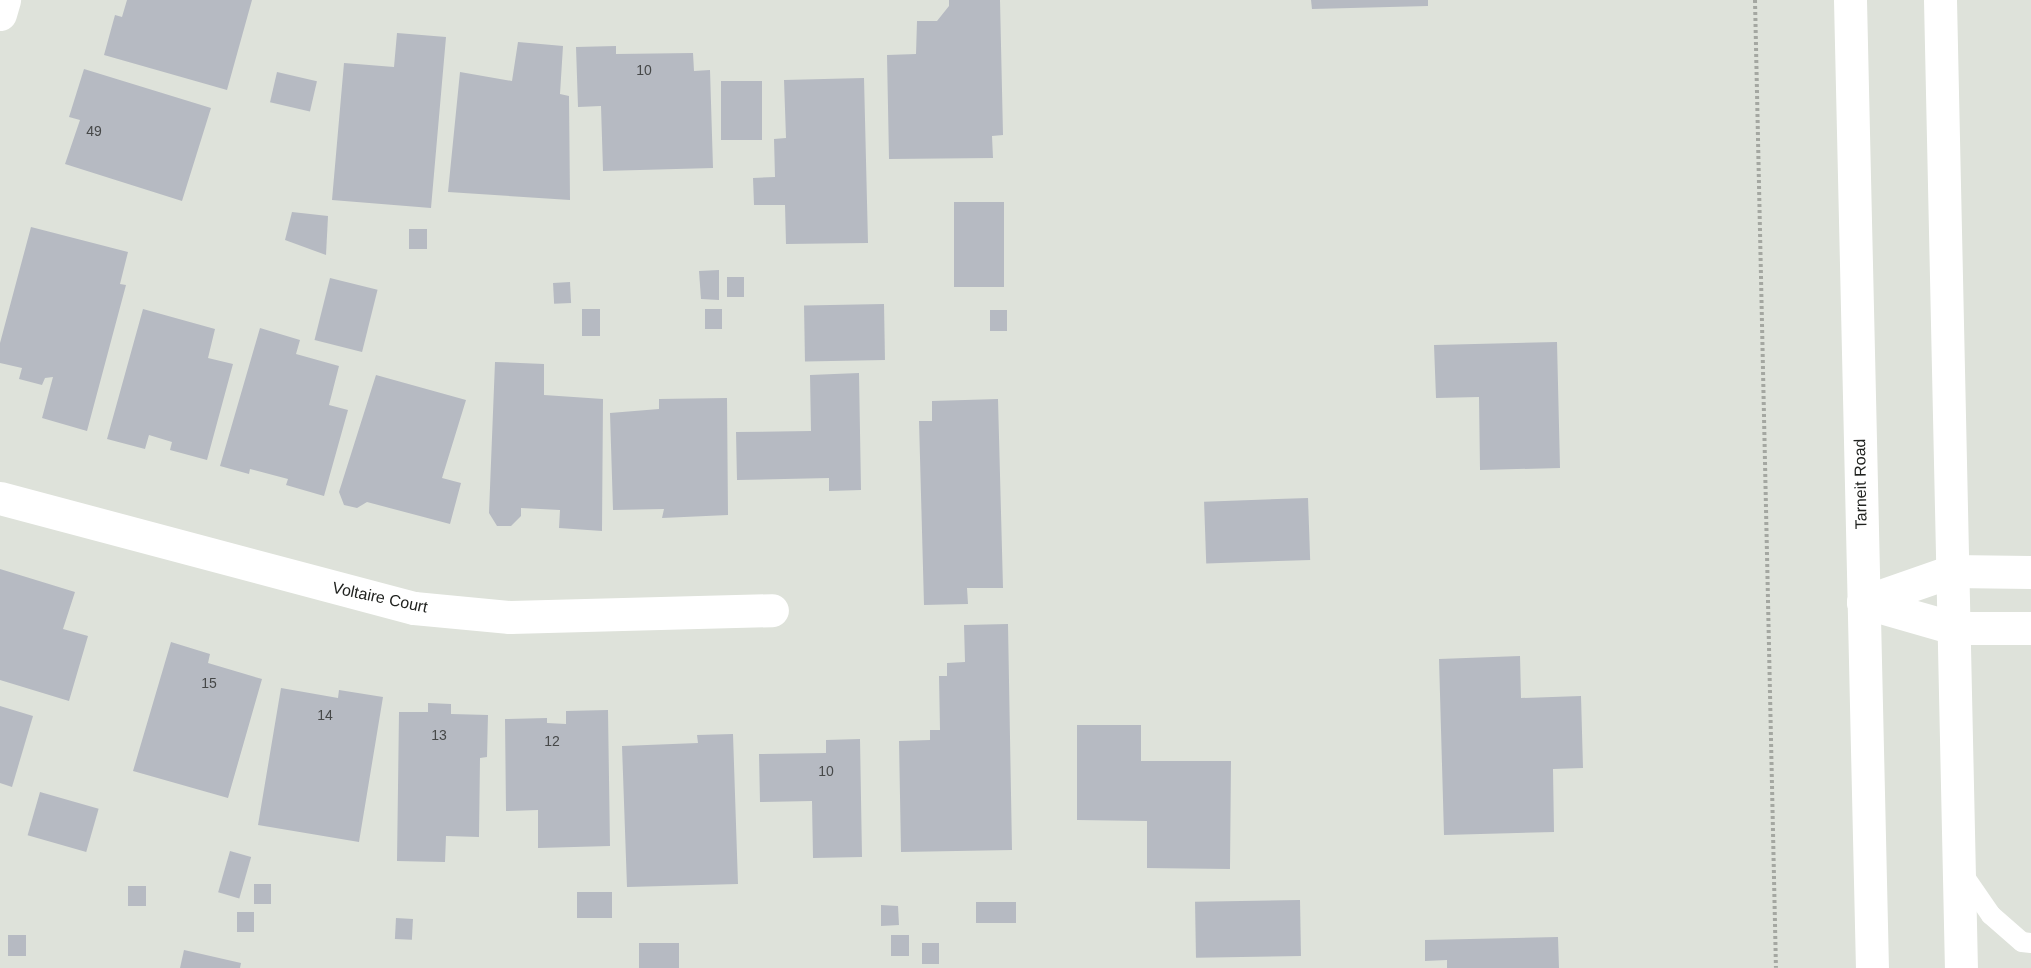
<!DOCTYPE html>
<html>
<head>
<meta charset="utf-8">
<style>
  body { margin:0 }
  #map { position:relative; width:2031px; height:968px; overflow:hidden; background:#dee2da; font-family:Helvetica,sans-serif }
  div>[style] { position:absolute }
  .building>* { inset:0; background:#b6bac2; transform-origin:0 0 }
  .path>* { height:4px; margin-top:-2px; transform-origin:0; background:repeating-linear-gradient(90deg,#a4a7a1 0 3px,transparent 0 6px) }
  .service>* { height:20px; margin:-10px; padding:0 10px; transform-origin:10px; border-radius:10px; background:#fff }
  .minor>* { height:33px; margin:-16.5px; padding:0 16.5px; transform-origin:16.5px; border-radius:16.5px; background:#fff }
  .secondary>* { height:33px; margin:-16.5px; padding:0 16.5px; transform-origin:16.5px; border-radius:16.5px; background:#fff }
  span { translate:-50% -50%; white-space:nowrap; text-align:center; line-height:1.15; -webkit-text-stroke:4.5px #fff; paint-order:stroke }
  .number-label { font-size:14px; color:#464848 }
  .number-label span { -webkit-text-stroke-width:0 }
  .street-label { font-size:16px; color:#20221f }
</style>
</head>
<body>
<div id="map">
  <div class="building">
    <i style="clip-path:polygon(127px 0,252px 0,227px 90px,104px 55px,115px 15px,122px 17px)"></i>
    <i style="clip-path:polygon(949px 0,1000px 0,1003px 135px,992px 136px,993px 158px,889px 159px,887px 55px,916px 54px,917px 21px,937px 21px,949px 6px)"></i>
    <i style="clip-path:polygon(1311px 0,1428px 0,1428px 6px,1312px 9px)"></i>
    <i style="clip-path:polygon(397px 33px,446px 37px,431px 208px,332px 200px,344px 63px,394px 67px)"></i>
    <i style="clip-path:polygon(518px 42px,563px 46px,560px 94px,569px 96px,570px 200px,448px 192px,460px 72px,512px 81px)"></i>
    <i style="clip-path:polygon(616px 46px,616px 54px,693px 53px,694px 71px,710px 70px,713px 168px,603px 171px,601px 106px,578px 107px,576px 47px)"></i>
    <i style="clip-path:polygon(84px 69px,211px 108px,182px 201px,65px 164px,80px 120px,69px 117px)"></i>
    <i style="left:277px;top:72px;width:41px;height:31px;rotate:13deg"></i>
    <i style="clip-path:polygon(864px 78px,868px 243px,786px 244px,785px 205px,754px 205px,753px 178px,775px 177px,774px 139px,786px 138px,784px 80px)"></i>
    <i style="left:762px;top:81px;width:59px;height:41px;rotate:90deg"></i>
    <i style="left:954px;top:202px;width:50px;height:85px"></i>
    <i style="clip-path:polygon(292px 212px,328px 216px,326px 255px,285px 240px)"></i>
    <i style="clip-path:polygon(31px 227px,128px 252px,120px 284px,126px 285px,87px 431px,42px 418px,53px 377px,45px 378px,42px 385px,19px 379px,22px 368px,0 363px,0 343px)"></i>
    <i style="left:409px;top:229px;width:18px;height:20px"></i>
    <i style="clip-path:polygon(719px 270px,719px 300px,701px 299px,699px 271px)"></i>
    <i style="left:727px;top:277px;width:17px;height:20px"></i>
    <i style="left:330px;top:278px;width:49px;height:64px;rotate:14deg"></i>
    <i style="left:570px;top:282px;width:21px;height:17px;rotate:87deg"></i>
    <i style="left:884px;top:304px;width:56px;height:80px;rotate:89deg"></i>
    <i style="clip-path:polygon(143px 309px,215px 329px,208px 358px,233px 364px,207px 460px,170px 450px,172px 442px,149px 435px,145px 449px,107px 439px)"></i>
    <i style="left:582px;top:309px;width:18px;height:27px"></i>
    <i style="left:705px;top:309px;width:17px;height:20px"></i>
    <i style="left:990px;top:310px;width:17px;height:21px"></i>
    <i style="clip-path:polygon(260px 328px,300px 340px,296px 354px,339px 366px,329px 405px,348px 410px,324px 496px,286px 485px,288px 479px,250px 469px,249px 474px,220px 466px)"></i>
    <i style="clip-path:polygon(1557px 342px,1560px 468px,1480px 470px,1479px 397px,1436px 398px,1434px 345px)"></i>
    <i style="clip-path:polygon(495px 362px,544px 364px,544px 395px,603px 399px,602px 531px,559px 528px,560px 510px,521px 508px,521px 516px,511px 526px,497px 526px,489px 513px)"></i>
    <i style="clip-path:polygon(859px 373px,861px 490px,829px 491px,829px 478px,737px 480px,736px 432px,811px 431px,810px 375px)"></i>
    <i style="clip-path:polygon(376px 375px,466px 400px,442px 478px,461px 483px,450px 524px,367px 502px,357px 508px,344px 505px,339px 492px)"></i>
    <i style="clip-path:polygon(727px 398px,728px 515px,662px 518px,664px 509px,613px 510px,610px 413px,659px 409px,659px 399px)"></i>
    <i style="clip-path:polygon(998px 399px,1003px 588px,967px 588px,968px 604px,924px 605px,919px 421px,932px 421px,932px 401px)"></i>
    <i style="left:1308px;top:498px;width:62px;height:104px;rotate:88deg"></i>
    <i style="clip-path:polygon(0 569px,75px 592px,63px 629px,88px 636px,69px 701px,0 680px)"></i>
    <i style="clip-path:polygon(1008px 624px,1012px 850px,901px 852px,899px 741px,930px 740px,930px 730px,940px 730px,939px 676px,947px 676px,947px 663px,965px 662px,964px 625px)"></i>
    <i style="clip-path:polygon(171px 642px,210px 654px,208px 663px,262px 679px,228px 798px,133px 771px)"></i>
    <i style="clip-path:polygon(1520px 656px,1521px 698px,1581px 696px,1583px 768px,1553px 769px,1554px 832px,1444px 835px,1439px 659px)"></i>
    <i style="clip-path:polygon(281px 688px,338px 698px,339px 690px,383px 697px,359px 842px,258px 825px)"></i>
    <i style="clip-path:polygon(428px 703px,451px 704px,451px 714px,488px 715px,487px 757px,480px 758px,479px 837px,446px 836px,445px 862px,397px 861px,399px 712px,428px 712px)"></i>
    <i style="clip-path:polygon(0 706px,33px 716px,12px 787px,0 783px)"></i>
    <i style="clip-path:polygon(608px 710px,610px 846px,538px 848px,538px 810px,506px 811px,505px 719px,547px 718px,547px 723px,566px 724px,566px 711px)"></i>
    <i style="clip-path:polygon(1077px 725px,1141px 725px,1141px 761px,1231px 761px,1230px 869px,1147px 868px,1147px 821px,1077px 820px)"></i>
    <i style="clip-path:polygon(733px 734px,738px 884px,627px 887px,622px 746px,698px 743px,697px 735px)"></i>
    <i style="clip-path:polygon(860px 739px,862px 857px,813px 858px,812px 801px,760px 802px,759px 754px,826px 753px,826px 740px)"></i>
    <i style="left:40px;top:792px;width:61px;height:45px;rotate:16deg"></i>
    <i style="left:230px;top:851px;width:22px;height:43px;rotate:16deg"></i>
    <i style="left:254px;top:884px;width:17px;height:20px"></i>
    <i style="left:128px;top:886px;width:18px;height:20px"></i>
    <i style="left:612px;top:892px;width:26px;height:35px;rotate:90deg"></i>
    <i style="left:1300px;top:900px;width:56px;height:105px;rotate:89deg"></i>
    <i style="left:976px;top:902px;width:40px;height:21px"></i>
    <i style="clip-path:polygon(881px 905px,898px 906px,899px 925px,881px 926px)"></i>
    <i style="left:237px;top:912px;width:17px;height:20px"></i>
    <i style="left:396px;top:918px;width:17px;height:21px;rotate:3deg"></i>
    <i style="left:26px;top:935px;width:21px;height:18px;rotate:90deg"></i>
    <i style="left:891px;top:935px;width:18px;height:21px"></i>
    <i style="clip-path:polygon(1558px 937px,1559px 968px,1447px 968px,1447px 960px,1425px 961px,1425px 940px)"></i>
    <i style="left:679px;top:943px;width:25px;height:40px;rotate:90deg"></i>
    <i style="left:922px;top:943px;width:17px;height:21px"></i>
    <i style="clip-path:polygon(184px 950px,241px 963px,240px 968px,180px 968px)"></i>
  </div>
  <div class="path">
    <i style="left:1755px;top:0;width:968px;rotate:88.76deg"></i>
  </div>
  <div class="service">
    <i style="left:1962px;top:873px;width:51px;rotate:55.4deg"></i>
    <i style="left:1991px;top:915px;width:41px;rotate:41.1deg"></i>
    <i style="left:2022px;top:942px;width:9px;rotate:6deg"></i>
  </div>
  <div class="minor">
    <i style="left:0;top:14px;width:15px;rotate:-74deg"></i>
    <i style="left:0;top:498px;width:428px;rotate:14.9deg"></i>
    <i style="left:414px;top:608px;width:96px;rotate:5.4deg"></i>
    <i style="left:510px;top:617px;width:262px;rotate:-1.5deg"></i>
    <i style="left:1863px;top:602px;width:94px;rotate:-19.2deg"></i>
    <i style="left:1952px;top:571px;width:79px;rotate:0.7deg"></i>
    <i style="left:1863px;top:602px;width:95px;rotate:15.9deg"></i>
    <i style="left:1954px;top:628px;width:77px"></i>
  </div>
  <div class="secondary">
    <i style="left:1850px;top:0;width:968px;rotate:88.7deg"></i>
    <i style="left:1940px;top:0;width:968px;rotate:88.76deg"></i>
  </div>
  <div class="number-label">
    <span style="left:644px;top:70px">10</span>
    <span style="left:94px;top:131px">49</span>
    <span style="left:209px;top:683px">15</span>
    <span style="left:325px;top:715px">14</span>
    <span style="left:439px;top:735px">13</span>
    <span style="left:552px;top:741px">12</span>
    <span style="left:826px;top:771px">10</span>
  </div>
  <div class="street-label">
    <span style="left:1861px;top:484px;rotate:-91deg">Tarneit Road</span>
    <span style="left:380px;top:598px;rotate:12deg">Voltaire Court</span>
  </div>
</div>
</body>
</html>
